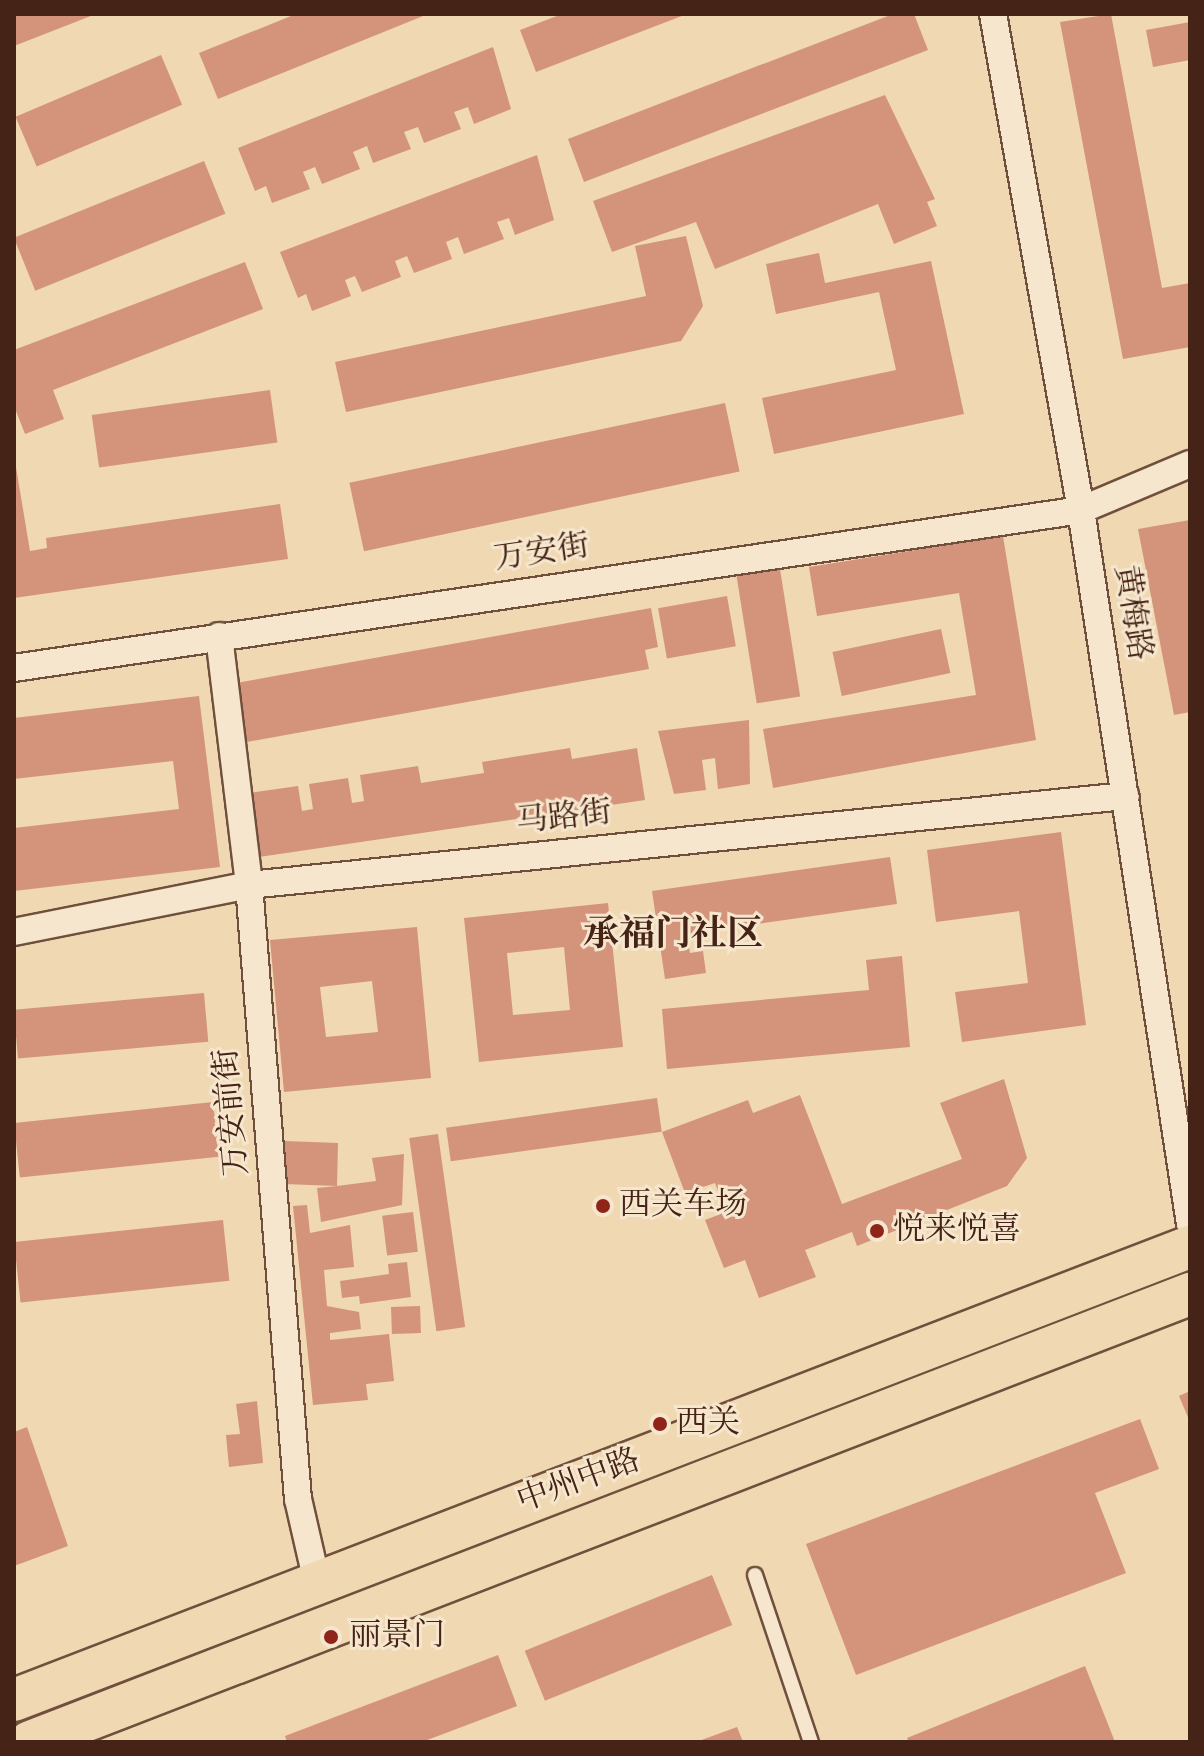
<!DOCTYPE html>
<html>
<head>
<meta charset="utf-8">
<style>
  body { margin:0 }
  #map { position:relative; width:1204px; height:1756px; overflow:hidden; background:#efd8b2; font-family:"Old Standard TT","Noto Serif SC",serif }
  div>[style] { position:absolute }
  .building>* { inset:0; background:#d4947b; transform-origin:0 0 }
  .roads { filter:drop-shadow(2px 0 #70503d) drop-shadow(-2px 0 #70503d) drop-shadow(0 2px #70503d) drop-shadow(0 -2px #70503d) }
  .service>* { height:14px; margin:-7px; padding:0 7px; transform-origin:7px; border-radius:7px; background:#f5e6cd }
  .minor>* { height:26px; margin:-13px; padding:0 13px; transform-origin:13px; border-radius:13px; background:#f5e6cd }
  .primary>* { height:42px; margin:-21px; padding:0 21px; transform-origin:21px; border-radius:21px; background:#efd8b2 }
  .dots>* { width:22px; height:22px; translate:-50% -50%; box-sizing:border-box; border:4px solid #f5e6cd; border-radius:50% }
  span { translate:-50% -50%; white-space:nowrap; text-align:center; line-height:1.15; -webkit-text-stroke:6px #f5e6cd; paint-order:stroke }
  .street-label { font-size:32px; color:#452316 }
  .poi-label { font-size:32px; color:#452316 }
  .left { translate:0 -50%; text-align:left }
  .quarter-label { font-size:36px; color:#452316; font-weight:700 }
  .frame { position:absolute; inset:0; border:16px solid #452316; pointer-events:none }
</style>
</head>
<body>
<div id="map">
  <div class="building">
    <i style="clip-path:polygon(14px 14px,96px 14px,14px 46px)"></i>
    <i style="clip-path:polygon(296px 14px,428px 14px,218px 99px,199px 53px)"></i>
    <i style="clip-path:polygon(562px 14px,687px 14px,536px 72px,520px 30px)"></i>
    <i style="clip-path:polygon(893px 14px,914px 14px,928px 50px,584px 182px,568px 139px)"></i>
    <i style="clip-path:polygon(1111px 14px,1162px 288px,1190px 283px,1190px 347px,1123px 359px,1060px 22px)"></i>
    <i style="clip-path:polygon(1190px 22px,1190px 60px,1153px 67px,1146px 30px)"></i>
    <i style="clip-path:polygon(493px 47px,511px 109px,474px 124px,468px 107px,454px 112px,461px 129px,424px 143px,418px 127px,404px 132px,411px 149px,373px 163px,367px 146px,353px 152px,360px 169px,322px 184px,315px 167px,303px 172px,310px 189px,272px 203px,266px 186px,255px 191px,238px 148px)"></i>
    <i style="left:161px;top:55px;width:54px;height:158px;rotate:67deg"></i>
    <i style="clip-path:polygon(885px 95px,935px 199px,927px 202px,937px 226px,894px 244px,878px 204px,715px 269px,696px 222px,612px 252px,593px 201px)"></i>
    <i style="clip-path:polygon(537px 155px,554px 220px,515px 235px,509px 218px,497px 222px,504px 239px,464px 254px,458px 237px,446px 242px,452px 259px,414px 273px,407px 256px,395px 261px,401px 277px,362px 292px,355px 276px,345px 280px,351px 296px,312px 311px,306px 294px,298px 298px,280px 252px)"></i>
    <i style="left:204px;top:161px;width:57px;height:205px;rotate:68deg"></i>
    <i style="clip-path:polygon(686px 236px,703px 306px,681px 341px,346px 412px,335px 362px,646px 296px,635px 246px)"></i>
    <i style="clip-path:polygon(819px 253px,825px 283px,931px 261px,964px 414px,774px 454px,762px 398px,896px 370px,879px 292px,776px 314px,766px 264px)"></i>
    <i style="clip-path:polygon(245px 262px,263px 309px,53px 390px,64px 419px,25px 434px,14px 406px,14px 350px)"></i>
    <i style="left:270px;top:390px;width:53px;height:180px;rotate:82deg"></i>
    <i style="left:725px;top:403px;width:70px;height:384px;rotate:78deg"></i>
    <i style="clip-path:polygon(14px 455px,30px 551px,47px 548px,46px 538px,280px 504px,288px 559px,14px 598px)"></i>
    <i style="clip-path:polygon(1190px 520px,1190px 712px,1174px 715px,1138px 529px)"></i>
    <i style="clip-path:polygon(1003px 536px,1036px 740px,773px 788px,763px 729px,976px 695px,959px 593px,817px 616px,809px 567px)"></i>
    <i style="left:780px;top:569px;width:129px;height:44px;rotate:81deg"></i>
    <i style="left:727px;top:596px;width:51px;height:70px;rotate:80deg"></i>
    <i style="clip-path:polygon(651px 608px,658px 647px,645px 650px,649px 669px,247px 742px,236px 683px)"></i>
    <i style="left:941px;top:629px;width:45px;height:111px;rotate:78deg"></i>
    <i style="clip-path:polygon(199px 696px,220px 867px,14px 891px,14px 828px,179px 809px,173px 761px,14px 779px,14px 718px)"></i>
    <i style="clip-path:polygon(749px 720px,750px 784px,718px 789px,715px 758px,702px 760px,706px 790px,674px 794px,658px 731px)"></i>
    <i style="clip-path:polygon(570px 748px,572px 759px,637px 748px,645px 800px,259px 857px,249px 793px,298px 786px,302px 811px,313px 809px,309px 784px,348px 778px,352px 803px,364px 801px,360px 775px,418px 766px,421px 783px,484px 773px,482px 762px)"></i>
    <i style="clip-path:polygon(1061px 832px,1086px 1025px,962px 1042px,955px 992px,1028px 983px,1019px 911px,936px 922px,927px 850px)"></i>
    <i style="clip-path:polygon(890px 857px,897px 904px,687px 934px,690px 953px,703px 951px,706px 973px,665px 979px,652px 891px)"></i>
    <i style="clip-path:polygon(evenodd,608px 903px,623px 1047px,479px 1062px,464px 918px,608px 903px,564px 947px,570px 1010px,513px 1015px,507px 953px,564px 947px)"></i>
    <i style="clip-path:polygon(evenodd,417px 927px,431px 1078px,284px 1092px,270px 940px,417px 927px,372px 981px,378px 1032px,326px 1037px,320px 987px,372px 981px)"></i>
    <i style="clip-path:polygon(902px 956px,910px 1047px,667px 1069px,662px 1009px,869px 990px,866px 960px)"></i>
    <i style="left:204px;top:993px;width:49px;height:191px;rotate:85deg"></i>
    <i style="clip-path:polygon(1004px 1079px,1027px 1158px,1007px 1186px,857px 1246px,852px 1232px,805px 1250px,816px 1277px,759px 1298px,745px 1260px,724px 1268px,705px 1220px,726px 1212px,715px 1183px,685px 1193px,662px 1132px,748px 1100px,753px 1113px,800px 1095px,842px 1204px,962px 1159px,940px 1103px)"></i>
    <i style="left:657px;top:1098px;width:34px;height:213px;rotate:82deg"></i>
    <i style="left:213px;top:1102px;width:55px;height:200px;rotate:84deg"></i>
    <i style="left:438px;top:1134px;width:195px;height:29px;rotate:82deg"></i>
    <i style="clip-path:polygon(285px 1141px,338px 1143px,337px 1186px,376px 1181px,372px 1158px,404px 1154px,402px 1205px,321px 1222px,317px 1188px,337px 1186px,284px 1184px)"></i>
    <i style="clip-path:polygon(307px 1205px,310px 1233px,350px 1225px,354px 1267px,324px 1270px,327px 1306px,359px 1312px,361px 1329px,330px 1333px,330px 1340px,389px 1334px,394px 1381px,366px 1384px,368px 1400px,313px 1405px,293px 1206px)"></i>
    <i style="left:413px;top:1212px;width:40px;height:31px;rotate:83deg"></i>
    <i style="left:223px;top:1220px;width:61px;height:210px;rotate:84deg"></i>
    <i style="clip-path:polygon(407px 1262px,411px 1297px,360px 1304px,359px 1296px,342px 1298px,340px 1281px,389px 1274px,388px 1264px)"></i>
    <i style="left:420px;top:1306px;width:27px;height:29px;rotate:88deg"></i>
    <i style="clip-path:polygon(1190px 1391px,1190px 1422px,1179px 1396px)"></i>
    <i style="clip-path:polygon(257px 1401px,263px 1463px,229px 1467px,226px 1435px,240px 1434px,236px 1404px)"></i>
    <i style="clip-path:polygon(1140px 1419px,1159px 1469px,1095px 1493px,1126px 1573px,856px 1675px,806px 1544px)"></i>
    <i style="clip-path:polygon(27px 1427px,68px 1546px,14px 1566px,14px 1432px)"></i>
    <i style="left:712px;top:1575px;width:54px;height:202px;rotate:68deg"></i>
    <i style="clip-path:polygon(498px 1655px,517px 1706px,422px 1742px,287px 1742px,285px 1736px)"></i>
    <i style="clip-path:polygon(1085px 1666px,1115px 1742px,909px 1742px,907px 1738px)"></i>
    <i style="clip-path:polygon(737px 1727px,743px 1742px,696px 1742px)"></i>
  </div>
  <div class="roads">
    <div class="service">
      <i style="left:755px;top:1575px;width:176px;rotate:71.5deg"></i>
    </div>
    <div class="minor">
      <i style="left:993px;top:14px;width:504px;rotate:79.94deg"></i>
      <i style="left:1081px;top:510px;width:722px;rotate:81.32deg"></i>
      <i style="left:219px;top:636px;width:251px;rotate:83.1deg"></i>
      <i style="left:249px;top:885px;width:616px;rotate:85.44deg"></i>
      <i style="left:298px;top:1499px;width:85px;rotate:77.1deg"></i>
      <i style="left:14px;top:668px;width:1079px;rotate:-8.42deg"></i>
      <i style="left:1081px;top:510px;width:118px;rotate:-22.9deg"></i>
      <i style="left:14px;top:932px;width:240px;rotate:-11.3deg"></i>
      <i style="left:249px;top:885px;width:881px;rotate:-5.8deg"></i>
    </div>
    <div class="primary">
      <i style="left:14px;top:1700px;width:1260px;rotate:-21.07deg"></i>
      <i style="left:30px;top:1742px;width:1244px;rotate:-21.12deg"></i>
    </div>
  </div>
  <div class="dots">
    <i style="left:603px;top:1206px;background:#8f2418"></i>
    <i style="left:877px;top:1231px;background:#8f2418"></i>
    <i style="left:660px;top:1424px;background:#8f2418"></i>
    <i style="left:331px;top:1637px;background:#8f2418"></i>
  </div>
  <div class="street-label">
    <span style="left:542px;top:554px;rotate:-8deg">万安街</span>
    <span style="left:1131px;top:613px;rotate:81deg">黄梅路</span>
    <span style="left:564px;top:819px;rotate:-6deg">马路街</span>
    <span style="left:233px;top:1112px;rotate:-95deg">万安前街</span>
    <span style="left:579px;top:1482px;rotate:-20deg">中州中路</span>
  </div>
  <div class="poi-label">
    <span class="left" style="left:619px;top:1206px">西关车场</span>
    <span class="left" style="left:893px;top:1231px">悦来悦喜</span>
    <span class="left" style="left:676px;top:1424px">西关</span>
    <span class="left" style="left:349px;top:1637px">丽景门</span>
  </div>
  <div class="quarter-label">
    <span style="left:673px;top:937px">承福门社区</span>
  </div>
  <div class="frame"></div>
</div>
</body>
</html>
